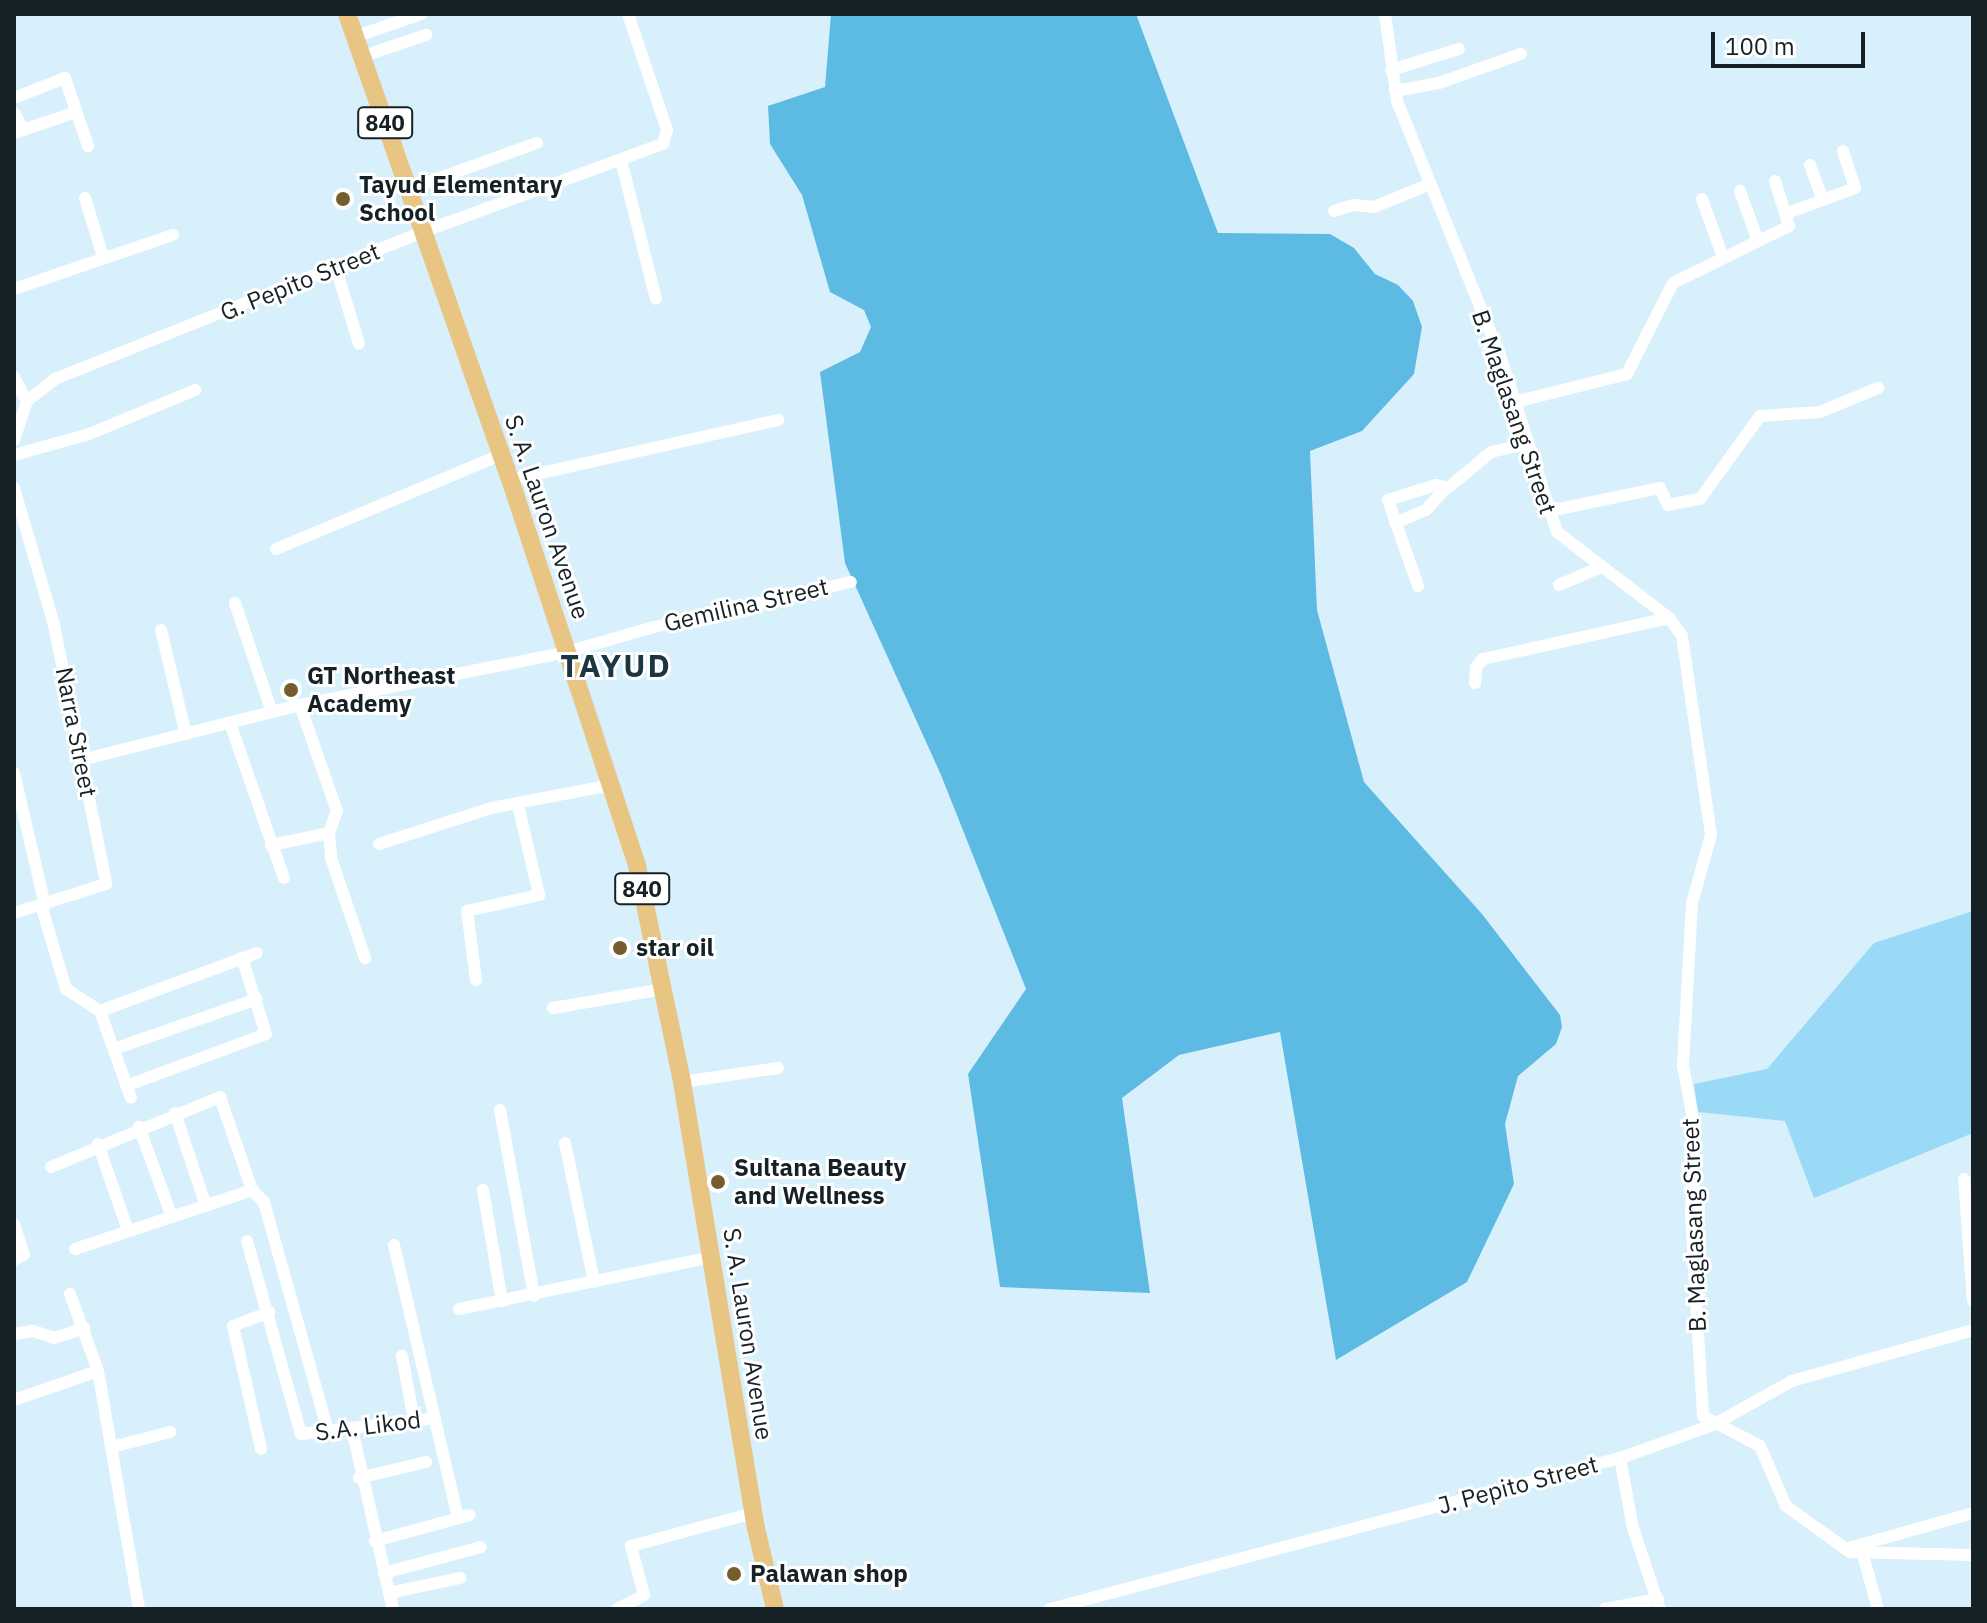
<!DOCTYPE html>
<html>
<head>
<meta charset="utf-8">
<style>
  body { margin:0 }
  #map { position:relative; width:1987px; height:1623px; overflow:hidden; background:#d7f0fb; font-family:"IBM Plex Sans",sans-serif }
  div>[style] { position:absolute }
  .green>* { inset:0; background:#9bdaf7 }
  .water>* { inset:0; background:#5dbbe3 }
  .minor>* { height:12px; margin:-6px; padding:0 6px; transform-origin:6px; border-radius:6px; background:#fff }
  .highway>* { height:18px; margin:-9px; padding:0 9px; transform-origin:9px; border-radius:9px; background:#e8c583 }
  .dots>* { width:22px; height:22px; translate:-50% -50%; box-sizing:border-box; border:4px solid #fff; border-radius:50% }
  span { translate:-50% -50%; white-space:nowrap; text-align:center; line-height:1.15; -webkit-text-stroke:6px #fff; paint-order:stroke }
  .shield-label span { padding:2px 6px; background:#fff; border:2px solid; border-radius:6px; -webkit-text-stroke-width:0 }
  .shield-label { font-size:22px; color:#162126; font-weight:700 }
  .poi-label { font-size:24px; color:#162126; font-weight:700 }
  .left { translate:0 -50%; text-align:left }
  .street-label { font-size:24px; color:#162126 }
  .district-label { font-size:32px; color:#1c3641; font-weight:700; letter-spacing:2px }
  .frame { position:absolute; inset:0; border:16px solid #162126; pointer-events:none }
  .scale { position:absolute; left:1711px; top:32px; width:154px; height:36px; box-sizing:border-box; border:4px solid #162126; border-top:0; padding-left:10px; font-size:24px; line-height:28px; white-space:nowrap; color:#162126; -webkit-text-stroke:6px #fff; paint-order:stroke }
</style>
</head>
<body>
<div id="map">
  <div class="green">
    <i style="clip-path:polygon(1973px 911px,1973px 1133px,1814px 1198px,1785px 1121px,1698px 1112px,1694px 1084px,1767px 1069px,1874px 943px)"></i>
  </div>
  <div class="water">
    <i style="clip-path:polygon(831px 14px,1136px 14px,1218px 233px,1330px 234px,1354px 248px,1375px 274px,1398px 285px,1413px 301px,1422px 327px,1414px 374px,1362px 431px,1310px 451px,1317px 610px,1364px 782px,1482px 914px,1560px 1015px,1562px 1027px,1556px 1044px,1518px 1076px,1505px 1124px,1514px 1184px,1467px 1282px,1336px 1360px,1280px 1032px,1179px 1055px,1122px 1098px,1150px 1293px,1000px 1287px,968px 1074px,1026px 989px,941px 775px,845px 563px,820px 372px,860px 352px,871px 327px,864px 310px,830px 292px,802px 195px,770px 144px,768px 106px,825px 87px)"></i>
  </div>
  <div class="minor">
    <i style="left:1385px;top:14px;width:88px;rotate:82.1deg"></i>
    <i style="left:1397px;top:101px;width:277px;rotate:68deg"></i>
    <i style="left:1501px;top:358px;width:183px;rotate:72.2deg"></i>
    <i style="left:1557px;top:532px;width:141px;rotate:37.5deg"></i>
    <i style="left:1669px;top:618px;width:22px;rotate:54deg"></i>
    <i style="left:1682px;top:636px;width:201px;rotate:81.7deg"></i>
    <i style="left:1711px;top:835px;width:71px;rotate:105.6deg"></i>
    <i style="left:1692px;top:903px;width:163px;rotate:93.2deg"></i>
    <i style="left:1683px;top:1066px;width:64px;rotate:79.2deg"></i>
    <i style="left:1695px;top:1129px;width:85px;rotate:92.7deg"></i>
    <i style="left:1691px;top:1214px;width:202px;rotate:86.6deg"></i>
    <i style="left:1703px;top:1416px;width:64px;rotate:27.8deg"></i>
    <i style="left:1760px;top:1446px;width:65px;rotate:66.6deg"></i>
    <i style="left:1786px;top:1506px;width:79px;rotate:35.7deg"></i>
    <i style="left:1850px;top:1552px;width:123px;rotate:1.4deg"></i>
    <i style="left:354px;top:37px;width:71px;rotate:-18.9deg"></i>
    <i style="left:361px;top:57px;width:69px;rotate:-18.7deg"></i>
    <i style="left:1391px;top:70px;width:71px;rotate:-17.2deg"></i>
    <i style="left:1395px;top:91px;width:45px;rotate:-10.3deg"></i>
    <i style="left:1439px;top:83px;width:87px;rotate:-19.5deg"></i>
    <i style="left:14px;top:98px;width:55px;rotate:-21.4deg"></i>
    <i style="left:65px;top:78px;width:72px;rotate:71.3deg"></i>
    <i style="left:14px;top:113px;width:20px;rotate:60deg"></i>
    <i style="left:14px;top:133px;width:65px;rotate:-18.7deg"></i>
    <i style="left:621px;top:160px;width:143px;rotate:75.9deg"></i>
    <i style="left:1810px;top:165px;width:37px;rotate:70deg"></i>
    <i style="left:409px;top:189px;width:136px;rotate:-19.8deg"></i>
    <i style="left:1740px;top:191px;width:53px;rotate:70.2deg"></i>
    <i style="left:85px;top:198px;width:62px;rotate:73deg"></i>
    <i style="left:1702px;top:199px;width:62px;rotate:70.1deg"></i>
    <i style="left:1334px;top:211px;width:21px;rotate:-17deg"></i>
    <i style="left:1354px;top:205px;width:20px;rotate:6deg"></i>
    <i style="left:1374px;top:207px;width:61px;rotate:-22.3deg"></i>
    <i style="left:1785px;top:214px;width:75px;rotate:-20.4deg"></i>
    <i style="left:1855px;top:188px;width:39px;rotate:-108deg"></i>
    <i style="left:336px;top:268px;width:79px;rotate:73.2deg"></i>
    <i style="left:14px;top:289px;width:168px;rotate:-18.8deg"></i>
    <i style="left:14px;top:377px;width:27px;rotate:62deg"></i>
    <i style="left:1515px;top:402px;width:115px;rotate:-14deg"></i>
    <i style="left:1627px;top:374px;width:102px;rotate:-63.2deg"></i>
    <i style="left:1673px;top:283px;width:129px;rotate:-26.2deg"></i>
    <i style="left:1789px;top:226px;width:47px;rotate:-107.3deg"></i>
    <i style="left:14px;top:440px;width:41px;rotate:-71.6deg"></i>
    <i style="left:27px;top:401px;width:36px;rotate:-38deg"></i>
    <i style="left:55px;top:379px;width:395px;rotate:-21.8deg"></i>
    <i style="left:422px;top:232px;width:257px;rotate:-20.1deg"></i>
    <i style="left:663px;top:144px;width:15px;rotate:-74deg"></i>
    <i style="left:667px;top:130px;width:122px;rotate:-108.6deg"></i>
    <i style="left:14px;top:455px;width:78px;rotate:-15.6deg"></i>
    <i style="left:89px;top:434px;width:115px;rotate:-22.5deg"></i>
    <i style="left:510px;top:480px;width:275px;rotate:-12.6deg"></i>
    <i style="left:14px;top:488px;width:143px;rotate:73.7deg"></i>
    <i style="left:54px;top:625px;width:264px;rotate:78.6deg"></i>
    <i style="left:106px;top:884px;width:96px;rotate:162.5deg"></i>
    <i style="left:1549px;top:511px;width:113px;rotate:-11.7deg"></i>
    <i style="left:1660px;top:488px;width:19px;rotate:65deg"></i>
    <i style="left:1668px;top:505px;width:33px;rotate:-11deg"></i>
    <i style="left:1700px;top:499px;width:102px;rotate:-54.1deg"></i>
    <i style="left:1760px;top:416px;width:60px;rotate:-3.8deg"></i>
    <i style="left:1820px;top:412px;width:63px;rotate:-22.5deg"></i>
    <i style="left:1395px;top:523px;width:34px;rotate:-23deg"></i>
    <i style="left:1426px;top:510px;width:27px;rotate:-48deg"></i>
    <i style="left:276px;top:549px;width:244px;rotate:-22.7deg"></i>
    <i style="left:1559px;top:585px;width:46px;rotate:-23.2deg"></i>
    <i style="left:1418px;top:586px;width:91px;rotate:-109.2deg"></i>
    <i style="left:1388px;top:500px;width:50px;rotate:-17.4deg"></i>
    <i style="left:1436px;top:485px;width:12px;rotate:14deg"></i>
    <i style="left:1448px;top:488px;width:56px;rotate:-39.9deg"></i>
    <i style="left:1491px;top:452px;width:37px;rotate:-13deg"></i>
    <i style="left:235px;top:603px;width:115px;rotate:71.3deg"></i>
    <i style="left:161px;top:630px;width:107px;rotate:76.5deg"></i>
    <i style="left:1475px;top:683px;width:16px;rotate:-86deg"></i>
    <i style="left:1476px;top:667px;width:11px;rotate:-49deg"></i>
    <i style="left:1483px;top:659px;width:190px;rotate:-12.4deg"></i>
    <i style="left:300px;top:705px;width:112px;rotate:70.8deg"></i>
    <i style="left:337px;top:811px;width:23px;rotate:110deg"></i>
    <i style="left:329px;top:833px;width:25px;rotate:85deg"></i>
    <i style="left:331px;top:858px;width:106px;rotate:71.2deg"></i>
    <i style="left:230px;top:723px;width:164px;rotate:70.8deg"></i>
    <i style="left:81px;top:760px;width:226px;rotate:-14.1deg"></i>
    <i style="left:300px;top:705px;width:272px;rotate:-11.2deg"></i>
    <i style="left:567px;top:652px;width:86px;rotate:-16.1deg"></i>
    <i style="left:650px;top:628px;width:206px;rotate:-12.9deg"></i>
    <i style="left:14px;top:773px;width:136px;rotate:76.8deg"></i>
    <i style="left:379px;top:844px;width:118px;rotate:-17.8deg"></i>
    <i style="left:491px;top:808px;width:123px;rotate:-10.8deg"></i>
    <i style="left:271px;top:845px;width:59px;rotate:-11.7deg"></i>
    <i style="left:41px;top:905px;width:88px;rotate:73.4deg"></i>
    <i style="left:66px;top:989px;width:40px;rotate:32.9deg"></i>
    <i style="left:100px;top:1011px;width:167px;rotate:-20.3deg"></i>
    <i style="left:476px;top:980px;width:70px;rotate:-97.4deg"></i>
    <i style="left:467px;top:911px;width:74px;rotate:-12.5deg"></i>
    <i style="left:539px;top:895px;width:92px;rotate:-103.1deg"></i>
    <i style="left:553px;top:1008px;width:113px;rotate:-9.7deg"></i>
    <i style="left:100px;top:1011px;width:92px;rotate:70.4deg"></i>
    <i style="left:114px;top:1049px;width:151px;rotate:-19.3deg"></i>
    <i style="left:682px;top:1082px;width:97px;rotate:-8.3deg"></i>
    <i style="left:126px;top:1086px;width:149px;rotate:-20.4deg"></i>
    <i style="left:266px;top:1034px;width:80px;rotate:-107.5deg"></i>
    <i style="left:500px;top:1110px;width:189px;rotate:79.6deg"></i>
    <i style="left:175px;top:1113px;width:98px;rotate:71.6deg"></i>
    <i style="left:139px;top:1127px;width:96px;rotate:69.9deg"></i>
    <i style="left:565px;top:1143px;width:142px;rotate:78.2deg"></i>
    <i style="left:98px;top:1144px;width:91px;rotate:70.8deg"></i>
    <i style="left:51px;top:1167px;width:183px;rotate:-22.5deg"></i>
    <i style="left:220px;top:1097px;width:98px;rotate:71deg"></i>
    <i style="left:252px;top:1190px;width:17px;rotate:45deg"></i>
    <i style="left:264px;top:1202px;width:235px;rotate:74.4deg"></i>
    <i style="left:1964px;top:1179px;width:122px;rotate:85.8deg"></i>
    <i style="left:483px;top:1190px;width:113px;rotate:80.3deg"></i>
    <i style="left:14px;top:1224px;width:32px;rotate:72deg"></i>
    <i style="left:24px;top:1254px;width:12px;rotate:149deg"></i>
    <i style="left:247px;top:1241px;width:200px;rotate:74.4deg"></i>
    <i style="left:301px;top:1434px;width:135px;rotate:-6.8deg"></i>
    <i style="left:394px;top:1245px;width:280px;rotate:76.8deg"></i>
    <i style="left:75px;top:1249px;width:187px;rotate:-18.4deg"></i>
    <i style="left:70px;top:1294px;width:82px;rotate:70deg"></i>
    <i style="left:98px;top:1371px;width:242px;rotate:80.2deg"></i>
    <i style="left:459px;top:1309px;width:258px;rotate:-11.6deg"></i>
    <i style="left:14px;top:1334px;width:19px;rotate:-9deg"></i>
    <i style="left:33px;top:1331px;width:22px;rotate:18deg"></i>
    <i style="left:54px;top:1338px;width:32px;rotate:-18deg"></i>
    <i style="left:402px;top:1356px;width:65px;rotate:79.4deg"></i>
    <i style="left:14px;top:1400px;width:89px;rotate:-19deg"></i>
    <i style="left:352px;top:1429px;width:185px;rotate:77.2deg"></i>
    <i style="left:112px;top:1447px;width:60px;rotate:-14.5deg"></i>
    <i style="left:261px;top:1449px;width:126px;rotate:-102.8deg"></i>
    <i style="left:233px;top:1326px;width:39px;rotate:-21deg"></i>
    <i style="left:1620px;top:1458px;width:71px;rotate:79.5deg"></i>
    <i style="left:1633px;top:1528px;width:85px;rotate:71.6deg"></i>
    <i style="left:359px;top:1478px;width:69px;rotate:-13.4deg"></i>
    <i style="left:375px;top:1541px;width:98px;rotate:-15.3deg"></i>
    <i style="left:1845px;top:1549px;width:133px;rotate:-15.7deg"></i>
    <i style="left:1863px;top:1555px;width:56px;rotate:74.5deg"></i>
    <i style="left:384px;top:1573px;width:100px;rotate:-15deg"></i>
    <i style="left:389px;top:1593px;width:73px;rotate:-11.9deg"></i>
    <i style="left:617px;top:1609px;width:30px;rotate:-27deg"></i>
    <i style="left:644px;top:1595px;width:51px;rotate:-104.9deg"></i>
    <i style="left:631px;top:1546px;width:126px;rotate:-15.1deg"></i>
    <i style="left:1050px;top:1609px;width:590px;rotate:-14.84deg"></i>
    <i style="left:1620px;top:1458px;width:99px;rotate:-19.5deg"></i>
    <i style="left:1713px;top:1425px;width:90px;rotate:-29.1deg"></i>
    <i style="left:1792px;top:1381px;width:188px;rotate:-15.7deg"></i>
    <i style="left:1605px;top:1609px;width:54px;rotate:-10.7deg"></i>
  </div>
  <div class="highway">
    <i style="left:347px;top:14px;width:499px;rotate:70.7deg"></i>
    <i style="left:512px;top:485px;width:401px;rotate:71.8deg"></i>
    <i style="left:637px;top:866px;width:221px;rotate:78.2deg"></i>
    <i style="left:682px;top:1082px;width:452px;rotate:80.6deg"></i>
    <i style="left:756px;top:1528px;width:83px;rotate:76.8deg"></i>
  </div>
  <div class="dots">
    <i style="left:343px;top:199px;background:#755d2d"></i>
    <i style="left:291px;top:690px;background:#755d2d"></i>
    <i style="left:620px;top:948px;background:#755d2d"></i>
    <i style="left:718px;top:1182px;background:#755d2d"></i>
    <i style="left:734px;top:1574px;background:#755d2d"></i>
  </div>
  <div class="shield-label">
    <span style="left:385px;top:123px">840</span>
    <span style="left:642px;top:889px">840</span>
  </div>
  <div class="poi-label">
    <span class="left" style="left:359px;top:199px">Tayud Elementary<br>School</span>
    <span class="left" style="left:307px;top:690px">GT Northeast<br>Academy</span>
    <span class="left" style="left:636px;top:948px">star oil</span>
    <span class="left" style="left:734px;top:1182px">Sultana Beauty<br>and Wellness</span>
    <span class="left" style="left:750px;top:1574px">Palawan shop</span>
  </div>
  <div class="street-label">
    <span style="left:300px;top:282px;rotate:-22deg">G. Pepito Street</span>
    <span style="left:1514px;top:412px;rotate:71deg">B. Maglasang Street</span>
    <span style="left:547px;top:517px;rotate:71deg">S. A. Lauron Avenue</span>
    <span style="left:746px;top:605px;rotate:-13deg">Gemilina Street</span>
    <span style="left:76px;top:732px;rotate:79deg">Narra Street</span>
    <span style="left:1694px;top:1225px;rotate:-92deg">B. Maglasang Street</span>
    <span style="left:748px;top:1334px;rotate:81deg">S. A. Lauron Avenue</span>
    <span style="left:368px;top:1426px;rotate:-7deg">S.A. Likod</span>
    <span style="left:1518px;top:1485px;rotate:-15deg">J. Pepito Street</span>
  </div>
  <div class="district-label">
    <span style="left:616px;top:665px">TAYUD</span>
  </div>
  <div class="frame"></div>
  <div class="scale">100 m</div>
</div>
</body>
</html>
